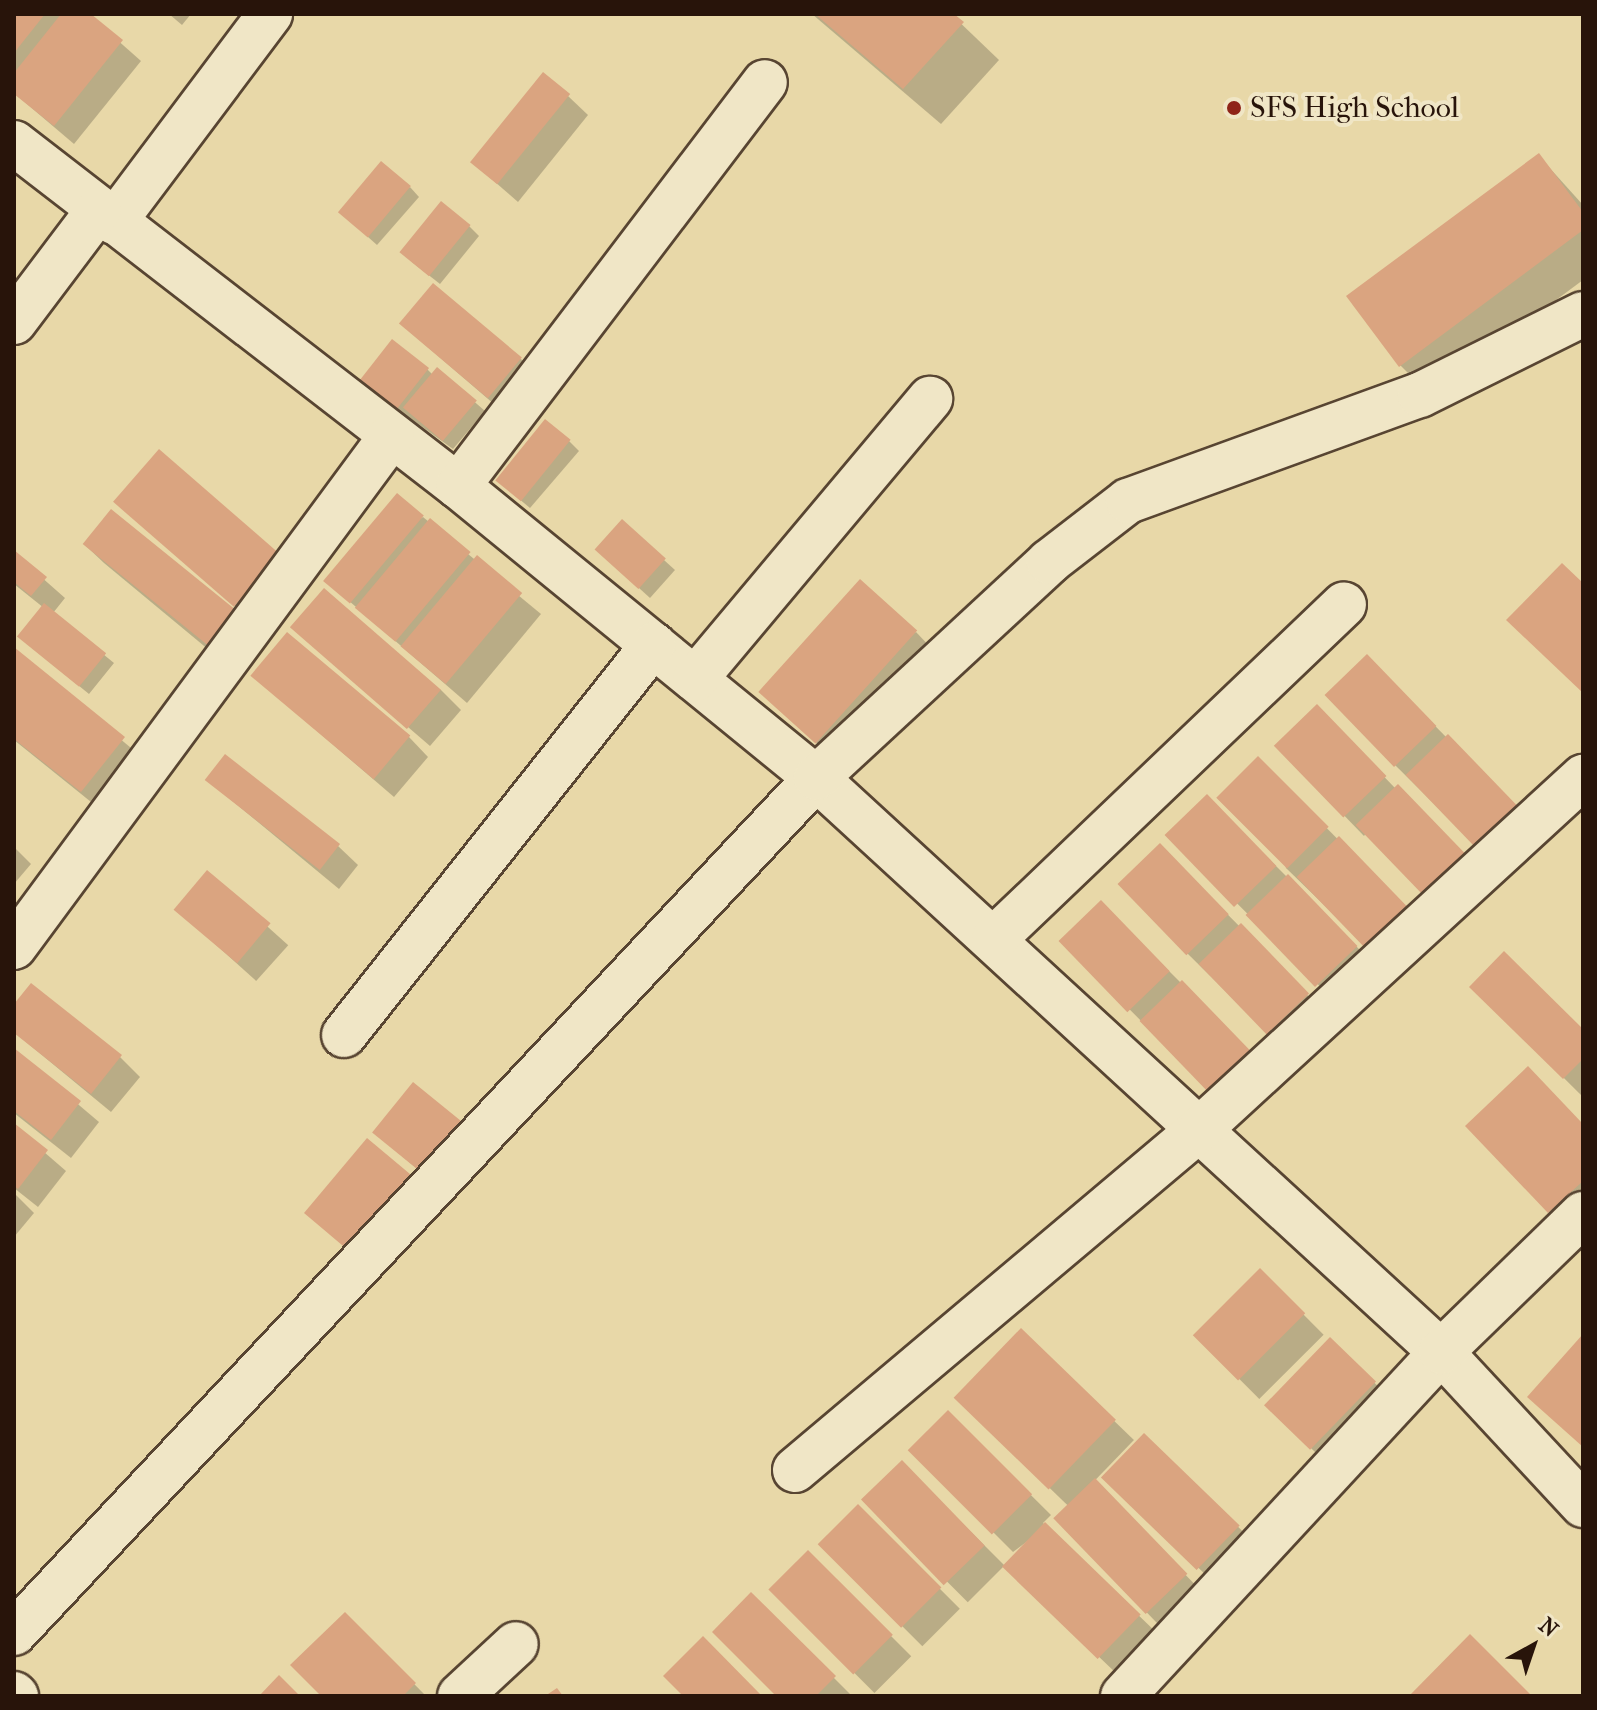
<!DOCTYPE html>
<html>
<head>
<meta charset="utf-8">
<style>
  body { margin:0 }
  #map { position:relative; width:1597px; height:1710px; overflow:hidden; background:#e8d8a8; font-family:"IM FELL French Canon",serif }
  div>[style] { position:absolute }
  .shadow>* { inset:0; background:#0003; transform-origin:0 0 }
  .building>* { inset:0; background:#daa480; transform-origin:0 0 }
  .roads { filter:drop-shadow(2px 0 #584532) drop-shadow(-2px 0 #584532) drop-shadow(0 2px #584532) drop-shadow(0 -2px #584532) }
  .street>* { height:44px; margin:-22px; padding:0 22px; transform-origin:22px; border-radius:22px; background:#f0e6c6 }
  .secondary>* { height:44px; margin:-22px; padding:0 22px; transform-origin:22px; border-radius:22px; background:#f0e6c6 }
  .dots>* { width:22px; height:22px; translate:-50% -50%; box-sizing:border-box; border:4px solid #f0e6c6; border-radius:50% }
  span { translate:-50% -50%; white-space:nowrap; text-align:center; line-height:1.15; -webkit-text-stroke:8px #f0e6c6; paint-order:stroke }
  .poi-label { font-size:30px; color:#28140a }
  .left { translate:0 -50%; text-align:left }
  .frame { position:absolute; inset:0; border:16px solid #28140a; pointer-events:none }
  .north { position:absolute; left:1493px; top:1606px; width:80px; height:80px; -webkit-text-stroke:6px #f0e6c6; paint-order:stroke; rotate:40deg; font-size:22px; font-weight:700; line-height:32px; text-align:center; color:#28140a }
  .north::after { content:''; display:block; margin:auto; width:28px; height:36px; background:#28140a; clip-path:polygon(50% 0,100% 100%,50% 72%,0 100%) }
</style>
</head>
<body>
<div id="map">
  <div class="shadow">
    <i style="clip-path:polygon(14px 14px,88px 14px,141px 61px,74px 144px,14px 93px)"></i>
    <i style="clip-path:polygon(169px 14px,191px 14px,182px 25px)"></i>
    <i style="clip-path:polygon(812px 14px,951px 14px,999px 60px,941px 124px)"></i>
    <i style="clip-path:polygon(568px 96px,588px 115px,518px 202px,472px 162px)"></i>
    <i style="clip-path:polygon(1538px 155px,1583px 205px,1583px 280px,1429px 394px,1400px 365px)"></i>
    <i style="clip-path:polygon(410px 187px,419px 197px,377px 245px,350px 221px)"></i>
    <i style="clip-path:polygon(469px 226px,479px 236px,440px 284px,412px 262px)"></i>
    <i style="clip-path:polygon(401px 324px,521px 359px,540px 379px,509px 417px)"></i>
    <i style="clip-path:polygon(427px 369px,433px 375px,438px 370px,485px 411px,453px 449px,371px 390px)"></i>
    <i style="clip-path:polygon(569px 441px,579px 451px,530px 508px,506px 488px)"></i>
    <i style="clip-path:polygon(117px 502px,299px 574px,256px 624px)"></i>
    <i style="clip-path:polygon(423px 517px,541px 614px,467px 703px,326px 581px)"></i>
    <i style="clip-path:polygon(622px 522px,675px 570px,650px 598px,607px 559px)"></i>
    <i style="clip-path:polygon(84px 544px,233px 613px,227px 665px,104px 563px)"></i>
    <i style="clip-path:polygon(14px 553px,65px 598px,53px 613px,114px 663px,89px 694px,30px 646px,44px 608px,14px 584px)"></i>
    <i style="clip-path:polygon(293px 628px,441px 690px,461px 710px,430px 746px)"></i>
    <i style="clip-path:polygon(916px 632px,935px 652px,837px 761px,782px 712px)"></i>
    <i style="clip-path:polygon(14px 650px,143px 758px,101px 810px,14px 740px)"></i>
    <i style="clip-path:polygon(1367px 657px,1535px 827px,1496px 865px,1395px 765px)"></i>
    <i style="clip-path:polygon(253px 676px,409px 737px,428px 757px,394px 797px)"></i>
    <i style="clip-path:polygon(1336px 727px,1396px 789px,1364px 836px,1277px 746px)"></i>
    <i style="clip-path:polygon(1258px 759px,1426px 928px,1387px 966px,1286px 868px)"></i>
    <i style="clip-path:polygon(207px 780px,338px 846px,358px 865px,339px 889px)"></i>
    <i style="left:1207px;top:797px;width:240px;height:54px;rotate:45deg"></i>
    <i style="clip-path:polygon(1160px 846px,1327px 1015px,1288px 1053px,1187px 953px)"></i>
    <i style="clip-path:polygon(14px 847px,31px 864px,14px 884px)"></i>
    <i style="left:208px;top:873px;width:108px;height:48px;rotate:42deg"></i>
    <i style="left:1101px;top:903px;width:238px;height:55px;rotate:45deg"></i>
    <i style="clip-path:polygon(1472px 987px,1583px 1031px,1583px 1097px)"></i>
    <i style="clip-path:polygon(14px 1007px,120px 1057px,140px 1077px,111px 1112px,14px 1032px)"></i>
    <i style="clip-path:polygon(14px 1050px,99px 1122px,71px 1158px,14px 1113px)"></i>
    <i style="clip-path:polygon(460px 1123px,480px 1142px,442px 1190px,375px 1133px)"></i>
    <i style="clip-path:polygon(14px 1126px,66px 1171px,38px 1207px,14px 1188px)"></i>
    <i style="clip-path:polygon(1468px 1126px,1583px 1126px,1583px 1219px,1569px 1232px)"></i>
    <i style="clip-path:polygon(14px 1193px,34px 1213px,14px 1237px)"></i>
    <i style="left:1260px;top:1271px;width:90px;height:91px;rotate:45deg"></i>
    <i style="left:1021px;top:1331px;width:157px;height:93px;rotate:44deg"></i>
    <i style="left:1330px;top:1340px;width:89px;height:91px;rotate:44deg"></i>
    <i style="clip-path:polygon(948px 1413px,1051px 1515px,1043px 1523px,1159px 1635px,1119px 1676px,1025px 1586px,1037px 1534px,1013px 1552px,911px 1450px)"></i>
    <i style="left:1144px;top:1436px;width:158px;height:57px;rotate:44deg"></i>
    <i style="left:902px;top:1463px;width:145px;height:52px;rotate:45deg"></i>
    <i style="left:1095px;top:1481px;width:158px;height:54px;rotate:46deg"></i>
    <i style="left:858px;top:1507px;width:144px;height:53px;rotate:45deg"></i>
    <i style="left:808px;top:1553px;width:146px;height:52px;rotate:45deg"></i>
    <i style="clip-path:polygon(751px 1595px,852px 1696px,779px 1696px)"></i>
    <i style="clip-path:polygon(345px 1614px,426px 1696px,323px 1696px)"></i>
  </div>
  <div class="building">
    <i style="clip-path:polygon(14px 14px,45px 14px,14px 53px)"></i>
    <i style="clip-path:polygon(61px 14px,91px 14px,123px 40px,54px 126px,14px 94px,14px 73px)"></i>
    <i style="clip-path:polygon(815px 14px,954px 14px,964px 22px,903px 89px)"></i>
    <i style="left:543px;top:72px;width:35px;height:116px;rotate:39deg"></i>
    <i style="clip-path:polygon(1539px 153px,1583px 212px,1583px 230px,1399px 367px,1346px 296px)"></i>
    <i style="left:381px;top:161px;width:39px;height:67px;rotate:40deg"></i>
    <i style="left:441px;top:201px;width:38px;height:66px;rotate:39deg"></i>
    <i style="left:433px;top:283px;width:116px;height:53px;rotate:40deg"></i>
    <i style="left:392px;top:339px;width:47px;height:54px;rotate:38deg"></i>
    <i style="left:437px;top:367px;width:52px;height:53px;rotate:40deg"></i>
    <i style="left:545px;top:419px;width:33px;height:79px;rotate:39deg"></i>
    <i style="left:159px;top:449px;width:160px;height:70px;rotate:41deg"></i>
    <i style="left:397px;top:493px;width:35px;height:115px;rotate:40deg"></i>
    <i style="left:111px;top:509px;width:161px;height:45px;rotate:39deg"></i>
    <i style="left:430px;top:518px;width:53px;height:117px;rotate:40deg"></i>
    <i style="left:622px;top:519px;width:59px;height:41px;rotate:42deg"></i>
    <i style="clip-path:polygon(14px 550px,47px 577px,31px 596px,14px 582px)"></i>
    <i style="left:477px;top:555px;width:59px;height:119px;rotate:40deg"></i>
    <i style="clip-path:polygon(1562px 563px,1583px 583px,1583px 693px,1506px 620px)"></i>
    <i style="left:860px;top:579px;width:77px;height:152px;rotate:42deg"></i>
    <i style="left:324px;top:588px;width:155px;height:52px;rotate:41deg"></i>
    <i style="left:44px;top:603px;width:80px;height:43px;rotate:39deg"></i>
    <i style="left:287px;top:632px;width:161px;height:57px;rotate:40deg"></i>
    <i style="clip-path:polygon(14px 647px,125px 737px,81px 792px,14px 739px)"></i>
    <i style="left:1367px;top:654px;width:100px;height:59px;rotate:46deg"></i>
    <i style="left:1317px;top:704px;width:100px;height:60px;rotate:46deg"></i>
    <i style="left:1448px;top:734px;width:100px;height:59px;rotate:46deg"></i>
    <i style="left:225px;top:754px;width:146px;height:33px;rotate:38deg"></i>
    <i style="left:1258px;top:756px;width:100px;height:59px;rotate:45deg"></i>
    <i style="left:1398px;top:784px;width:100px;height:59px;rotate:46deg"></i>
    <i style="left:1207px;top:794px;width:100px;height:59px;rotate:46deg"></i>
    <i style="left:1339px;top:836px;width:99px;height:59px;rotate:46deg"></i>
    <i style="left:1160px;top:843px;width:99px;height:59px;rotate:46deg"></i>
    <i style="left:207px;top:870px;width:83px;height:52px;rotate:40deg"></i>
    <i style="left:1288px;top:874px;width:100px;height:59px;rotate:46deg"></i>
    <i style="left:1101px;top:900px;width:99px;height:59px;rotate:46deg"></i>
    <i style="left:1241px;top:923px;width:98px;height:59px;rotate:46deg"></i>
    <i style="clip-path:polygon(1504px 951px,1583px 1029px,1583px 1059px,1563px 1079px,1469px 987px)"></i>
    <i style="left:1182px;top:980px;width:98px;height:59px;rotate:46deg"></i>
    <i style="clip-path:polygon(31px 983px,122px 1055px,91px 1094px,14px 1033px,14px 1004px)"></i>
    <i style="clip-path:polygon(14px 1048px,81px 1101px,51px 1140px,14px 1111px)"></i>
    <i style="clip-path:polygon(1528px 1066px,1583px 1124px,1583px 1181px,1548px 1213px,1465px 1126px)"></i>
    <i style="left:413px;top:1082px;width:63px;height:65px;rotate:39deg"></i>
    <i style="clip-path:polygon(14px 1123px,48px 1150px,18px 1189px,14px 1186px)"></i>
    <i style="left:367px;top:1138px;width:60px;height:98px;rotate:40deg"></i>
    <i style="left:1260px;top:1268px;width:64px;height:95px;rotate:45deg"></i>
    <i style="left:1021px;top:1328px;width:132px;height:97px;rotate:44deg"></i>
    <i style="clip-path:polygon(1583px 1334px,1583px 1447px,1527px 1397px)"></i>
    <i style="left:1330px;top:1337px;width:64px;height:95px;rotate:44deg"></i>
    <i style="left:948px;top:1410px;width:119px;height:57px;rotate:45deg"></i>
    <i style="left:1144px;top:1433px;width:133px;height:62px;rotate:44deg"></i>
    <i style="left:902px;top:1460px;width:119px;height:57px;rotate:46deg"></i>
    <i style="left:1095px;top:1478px;width:133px;height:58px;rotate:46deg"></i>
    <i style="left:858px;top:1504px;width:118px;height:57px;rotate:45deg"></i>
    <i style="left:1045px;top:1522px;width:133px;height:62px;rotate:44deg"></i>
    <i style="left:808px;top:1550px;width:120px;height:56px;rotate:45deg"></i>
    <i style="clip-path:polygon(751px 1592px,836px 1676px,816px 1696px,776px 1696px,712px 1632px)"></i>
    <i style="clip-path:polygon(345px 1612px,416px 1683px,403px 1696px,321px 1696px,290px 1665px)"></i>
    <i style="clip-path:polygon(1470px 1634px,1532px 1696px,1409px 1696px)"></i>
    <i style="clip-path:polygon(703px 1636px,762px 1696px,683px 1696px,663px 1676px)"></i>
    <i style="clip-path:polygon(279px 1675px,300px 1696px,259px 1696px)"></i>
    <i style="clip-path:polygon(557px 1688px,563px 1696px,545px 1696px)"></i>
  </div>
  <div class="roads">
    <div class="street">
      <i style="left:14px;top:143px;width:561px;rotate:37.69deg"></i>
      <i style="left:458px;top:486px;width:462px;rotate:39.2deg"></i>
      <i style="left:816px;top:778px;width:849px;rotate:42.56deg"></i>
      <i style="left:1441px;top:1352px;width:209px;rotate:47.1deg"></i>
      <i style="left:114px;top:222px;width:260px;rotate:-53.1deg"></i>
      <i style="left:14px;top:322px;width:141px;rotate:-53deg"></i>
      <i style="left:458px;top:486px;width:507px;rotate:-52.77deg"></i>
      <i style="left:695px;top:679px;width:366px;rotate:-50deg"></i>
      <i style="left:994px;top:939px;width:484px;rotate:-43.7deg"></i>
      <i style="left:14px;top:947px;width:636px;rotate:-53.56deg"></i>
      <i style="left:344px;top:1035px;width:498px;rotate:-51.6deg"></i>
      <i style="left:795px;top:1470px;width:531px;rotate:-40.11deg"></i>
      <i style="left:1201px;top:1128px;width:519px;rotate:-42.58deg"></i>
      <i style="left:14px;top:1694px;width:3px;rotate:45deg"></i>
      <i style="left:460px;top:1696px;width:76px;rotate:-42.9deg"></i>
      <i style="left:1123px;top:1696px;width:468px;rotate:-47.2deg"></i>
      <i style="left:1441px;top:1352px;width:198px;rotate:-44.2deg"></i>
    </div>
    <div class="secondary">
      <i style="left:14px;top:1633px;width:1172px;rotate:-46.83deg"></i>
      <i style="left:816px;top:778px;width:318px;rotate:-42.8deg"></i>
      <i style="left:1049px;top:562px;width:100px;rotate:-37.7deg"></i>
      <i style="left:1128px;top:501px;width:311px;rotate:-20deg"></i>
      <i style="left:1420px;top:395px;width:182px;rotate:-26.4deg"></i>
    </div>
  </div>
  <div class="dots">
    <i style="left:1234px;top:108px;background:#8f2418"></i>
  </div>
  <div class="poi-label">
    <span class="left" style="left:1250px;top:108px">SFS High School</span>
  </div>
  <div class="frame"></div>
  <div class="north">N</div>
</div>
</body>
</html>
